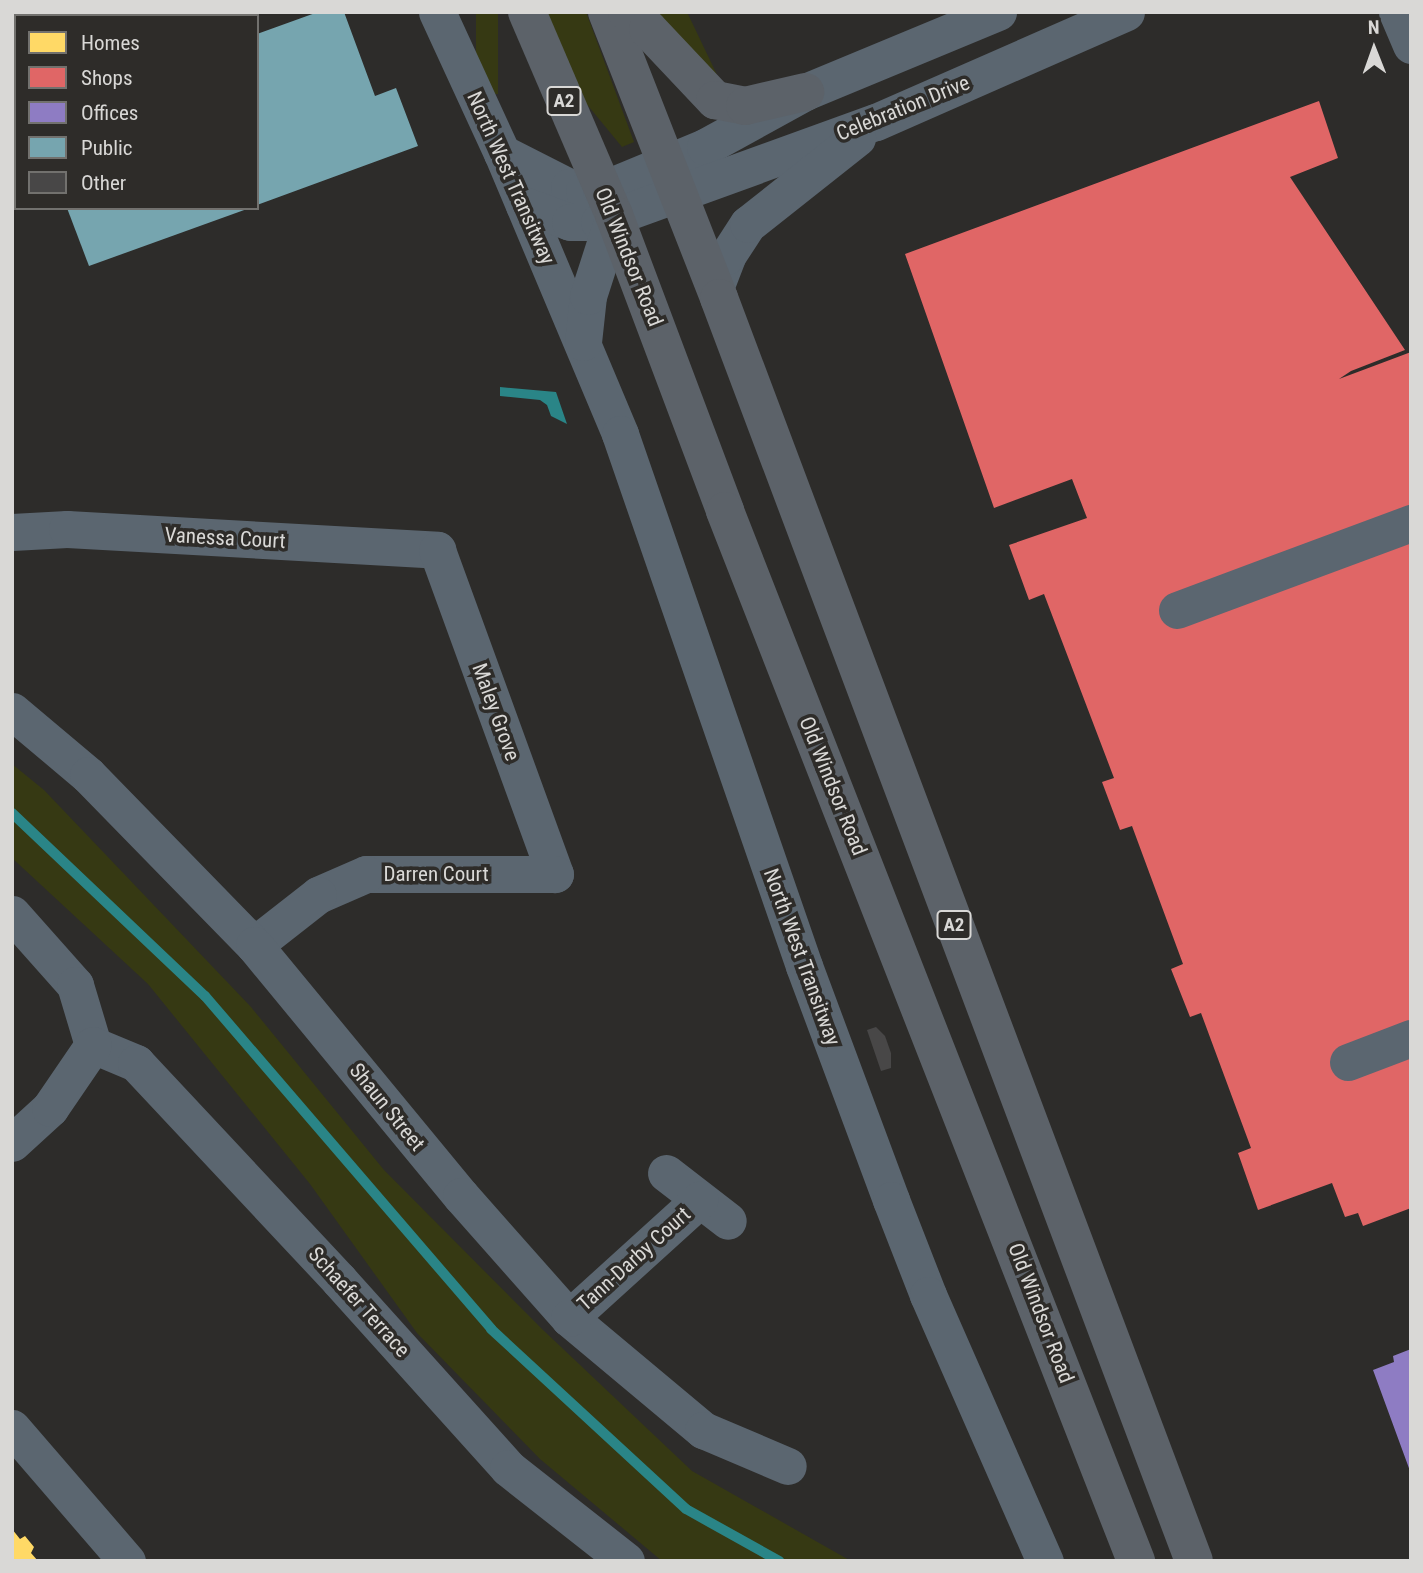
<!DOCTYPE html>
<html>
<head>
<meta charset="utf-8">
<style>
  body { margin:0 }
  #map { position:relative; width:1423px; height:1573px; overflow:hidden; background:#2d2c2a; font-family:"Roboto Condensed",sans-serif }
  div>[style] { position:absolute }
  .green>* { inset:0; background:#363913; transform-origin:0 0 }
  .water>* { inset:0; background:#2a8587 }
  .homes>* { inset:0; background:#ffd966 }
  .shops>* { inset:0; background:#e06666 }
  .offices>* { inset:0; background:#8e7cc3 }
  .public>* { inset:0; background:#76a5af }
  .stream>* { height:10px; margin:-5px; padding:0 5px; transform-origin:5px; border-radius:5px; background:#2a8587 }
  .building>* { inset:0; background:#484747 }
  .minor>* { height:37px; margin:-18.5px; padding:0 18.5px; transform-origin:18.5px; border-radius:18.5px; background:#5b6670 }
  .highway>* { height:38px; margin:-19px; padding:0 19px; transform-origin:19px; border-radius:19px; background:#5c6269 }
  span { translate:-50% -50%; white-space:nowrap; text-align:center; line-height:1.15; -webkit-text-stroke:7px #2e2c29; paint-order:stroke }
  .shield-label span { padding:2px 5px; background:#2e2c29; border:2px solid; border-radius:5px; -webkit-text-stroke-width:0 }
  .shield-label { font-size:19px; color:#d9d8d6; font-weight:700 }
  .street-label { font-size:21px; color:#d9d8d6 }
  .frame { position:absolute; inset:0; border:14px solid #d9d8d6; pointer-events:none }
  .legend { position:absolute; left:14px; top:14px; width:245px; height:196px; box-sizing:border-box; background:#2e2c29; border:2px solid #72716e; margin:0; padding:9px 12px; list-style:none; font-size:21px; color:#d9d8d6 }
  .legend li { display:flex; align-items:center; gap:14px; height:35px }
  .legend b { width:35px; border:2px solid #72716e }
  .north { position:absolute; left:1339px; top:14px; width:70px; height:70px; -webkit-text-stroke:5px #2e2c29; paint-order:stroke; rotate:359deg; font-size:19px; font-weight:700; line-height:28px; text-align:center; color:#d9d8d6 }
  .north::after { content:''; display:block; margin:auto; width:24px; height:32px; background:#d9d8d6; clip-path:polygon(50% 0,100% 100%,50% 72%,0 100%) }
</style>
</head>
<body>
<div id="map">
  <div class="green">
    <i style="left:476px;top:12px;width:22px;height:82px"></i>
    <i style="clip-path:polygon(543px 12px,586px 12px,634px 142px,622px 147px,585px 102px)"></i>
    <i style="clip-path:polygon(656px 12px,687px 12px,719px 79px)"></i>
    <i style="clip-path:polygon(12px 764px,44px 790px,251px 1007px,384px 1170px,541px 1328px,692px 1471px,851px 1561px,662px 1561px,540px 1459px,417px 1333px,310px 1184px,148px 984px,12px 858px)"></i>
  </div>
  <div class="water">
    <i style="clip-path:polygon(500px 387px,556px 392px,567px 424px,551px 416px,547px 405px,540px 400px,500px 396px)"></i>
  </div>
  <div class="homes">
    <i style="clip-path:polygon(12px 1529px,20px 1539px,25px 1536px,34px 1547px,31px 1553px,38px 1561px,12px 1561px)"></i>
  </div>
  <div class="shops">
    <i style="clip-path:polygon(1319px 101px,1338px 158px,1290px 177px,1405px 350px,1351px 371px,1339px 379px,1411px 352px,1411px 1208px,1363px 1226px,1358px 1213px,1345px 1217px,1332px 1183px,1258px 1210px,1238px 1153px,1251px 1148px,1201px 1013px,1190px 1017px,1171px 969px,1183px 964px,1132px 826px,1120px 830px,1102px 782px,1114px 778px,1044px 594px,1029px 600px,1009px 545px,1087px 518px,1072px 479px,994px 508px,905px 254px)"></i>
  </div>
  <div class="offices">
    <i style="clip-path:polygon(1411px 1349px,1411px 1471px,1410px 1471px,1373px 1370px,1394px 1362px,1393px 1356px)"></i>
  </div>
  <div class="public">
    <i style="clip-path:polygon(318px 12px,344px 12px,375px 96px,396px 88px,418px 146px,257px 205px,257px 34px)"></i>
    <i style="clip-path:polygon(67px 208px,247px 208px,247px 209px,89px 266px)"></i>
  </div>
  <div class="stream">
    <i style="left:12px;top:813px;width:266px;rotate:43.5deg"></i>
    <i style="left:205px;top:996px;width:439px;rotate:49.3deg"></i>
    <i style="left:491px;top:1329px;width:265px;rotate:42.7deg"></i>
    <i style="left:686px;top:1509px;width:107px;rotate:29.2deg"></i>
  </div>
  <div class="building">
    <i style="clip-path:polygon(876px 1027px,885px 1036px,891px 1053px,891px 1068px,881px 1071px,867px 1030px)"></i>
  </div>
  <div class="minor">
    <i style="left:437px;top:12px;width:155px;rotate:65.3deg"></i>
    <i style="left:502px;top:153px;width:305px;rotate:67.2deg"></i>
    <i style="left:620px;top:434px;width:563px;rotate:70.92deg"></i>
    <i style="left:804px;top:966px;width:250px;rotate:69.6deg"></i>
    <i style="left:891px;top:1200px;width:102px;rotate:68.7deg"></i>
    <i style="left:928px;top:1295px;width:291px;rotate:66.3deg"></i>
    <i style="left:1397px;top:12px;width:36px;rotate:67deg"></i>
    <i style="left:502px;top:153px;width:75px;rotate:26.9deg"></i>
    <i style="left:569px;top:187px;width:16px;rotate:15deg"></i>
    <i style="left:584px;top:191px;width:17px;rotate:-3deg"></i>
    <i style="left:601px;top:190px;width:113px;rotate:-22.5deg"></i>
    <i style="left:705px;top:147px;width:114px;rotate:-28.8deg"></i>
    <i style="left:805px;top:92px;width:209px;rotate:-22.5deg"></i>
    <i style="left:524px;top:205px;width:49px;rotate:20.3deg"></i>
    <i style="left:570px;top:222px;width:29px"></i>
    <i style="left:599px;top:222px;width:294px;rotate:-19.9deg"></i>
    <i style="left:876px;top:122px;width:273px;rotate:-23.7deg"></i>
    <i style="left:715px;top:288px;width:34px;rotate:-69deg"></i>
    <i style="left:727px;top:256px;width:38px;rotate:-57deg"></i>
    <i style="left:748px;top:224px;width:139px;rotate:-38.3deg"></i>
    <i style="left:583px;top:342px;width:46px;rotate:-83.8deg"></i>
    <i style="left:588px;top:296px;width:85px;rotate:-72.2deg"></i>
    <i style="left:12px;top:532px;width:55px;rotate:-3.1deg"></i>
    <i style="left:67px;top:529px;width:371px;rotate:3.2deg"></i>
    <i style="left:437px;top:550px;width:345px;rotate:70deg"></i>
    <i style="left:555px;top:874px;width:189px;rotate:180deg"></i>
    <i style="left:366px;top:874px;width:52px;rotate:156.4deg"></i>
    <i style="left:318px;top:895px;width:81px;rotate:142deg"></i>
    <i style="left:1177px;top:610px;width:250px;rotate:-20.4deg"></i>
    <i style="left:12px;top:711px;width:99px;rotate:40.1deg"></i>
    <i style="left:88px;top:775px;width:238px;rotate:45.7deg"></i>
    <i style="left:254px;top:945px;width:325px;rotate:50.5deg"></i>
    <i style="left:461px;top:1196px;width:163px;rotate:48.5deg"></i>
    <i style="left:569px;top:1318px;width:175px;rotate:39.9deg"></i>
    <i style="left:703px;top:1430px;width:92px;rotate:23deg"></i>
    <i style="left:12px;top:914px;width:95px;rotate:48.4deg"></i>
    <i style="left:75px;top:985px;width:63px;rotate:73.3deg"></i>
    <i style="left:93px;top:1045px;width:47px;rotate:22.7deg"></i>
    <i style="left:136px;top:1063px;width:297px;rotate:46.9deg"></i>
    <i style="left:339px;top:1280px;width:253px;rotate:48deg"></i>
    <i style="left:508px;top:1468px;width:150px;rotate:38.2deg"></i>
    <i style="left:1348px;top:1062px;width:67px;rotate:-20.9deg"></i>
    <i style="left:12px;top:1143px;width:52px;rotate:-42.6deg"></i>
    <i style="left:50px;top:1108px;width:76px;rotate:-55.7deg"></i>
    <i style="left:666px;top:1173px;width:78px;rotate:37.7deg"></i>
    <i style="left:569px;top:1318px;width:176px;rotate:-42.2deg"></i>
    <i style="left:12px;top:1428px;width:176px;rotate:49.2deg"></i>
  </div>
  <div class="highway">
    <i style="left:527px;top:12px;width:221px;rotate:66.8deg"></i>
    <i style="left:614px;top:215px;width:316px;rotate:69.4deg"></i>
    <i style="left:725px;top:511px;width:1128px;rotate:68.62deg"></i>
    <i style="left:607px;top:12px;width:307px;rotate:68.6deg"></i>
    <i style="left:719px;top:298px;width:1349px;rotate:69.39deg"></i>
    <i style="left:627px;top:12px;width:27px;rotate:39deg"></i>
    <i style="left:648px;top:29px;width:98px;rotate:46.7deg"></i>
    <i style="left:715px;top:100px;width:31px;rotate:11deg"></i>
    <i style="left:745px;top:106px;width:62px;rotate:-13.1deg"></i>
  </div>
  <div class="shield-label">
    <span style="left:564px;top:101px">A2</span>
    <span style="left:954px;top:925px">A2</span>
  </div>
  <div class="street-label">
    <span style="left:903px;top:108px;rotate:-22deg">Celebration Drive</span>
    <span style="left:511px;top:178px;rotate:66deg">North West Transitway</span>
    <span style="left:629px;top:257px;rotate:68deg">Old Windsor Road</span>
    <span style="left:225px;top:538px;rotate:3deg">Vanessa Court</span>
    <span style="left:496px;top:712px;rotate:70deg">Maley Grove</span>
    <span style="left:833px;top:786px;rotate:68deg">Old Windsor Road</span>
    <span style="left:436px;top:874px">Darren Court</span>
    <span style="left:802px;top:957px;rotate:70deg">North West Transitway</span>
    <span style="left:387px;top:1107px;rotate:51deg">Shaun Street</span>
    <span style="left:634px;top:1259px;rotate:-42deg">Tann-Darby Court</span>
    <span style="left:359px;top:1302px;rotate:48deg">Schaefer Terrace</span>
    <span style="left:1041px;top:1313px;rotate:69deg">Old Windsor Road</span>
  </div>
  <div class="frame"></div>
  <ul class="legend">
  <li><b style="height:19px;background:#ffd966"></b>Homes</li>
  <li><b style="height:19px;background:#e06666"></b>Shops</li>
  <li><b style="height:19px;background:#8e7cc3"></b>Offices</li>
  <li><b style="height:19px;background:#76a5af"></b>Public</li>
  <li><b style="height:19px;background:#484747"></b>Other</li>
  </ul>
  <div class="north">N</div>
</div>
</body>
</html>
